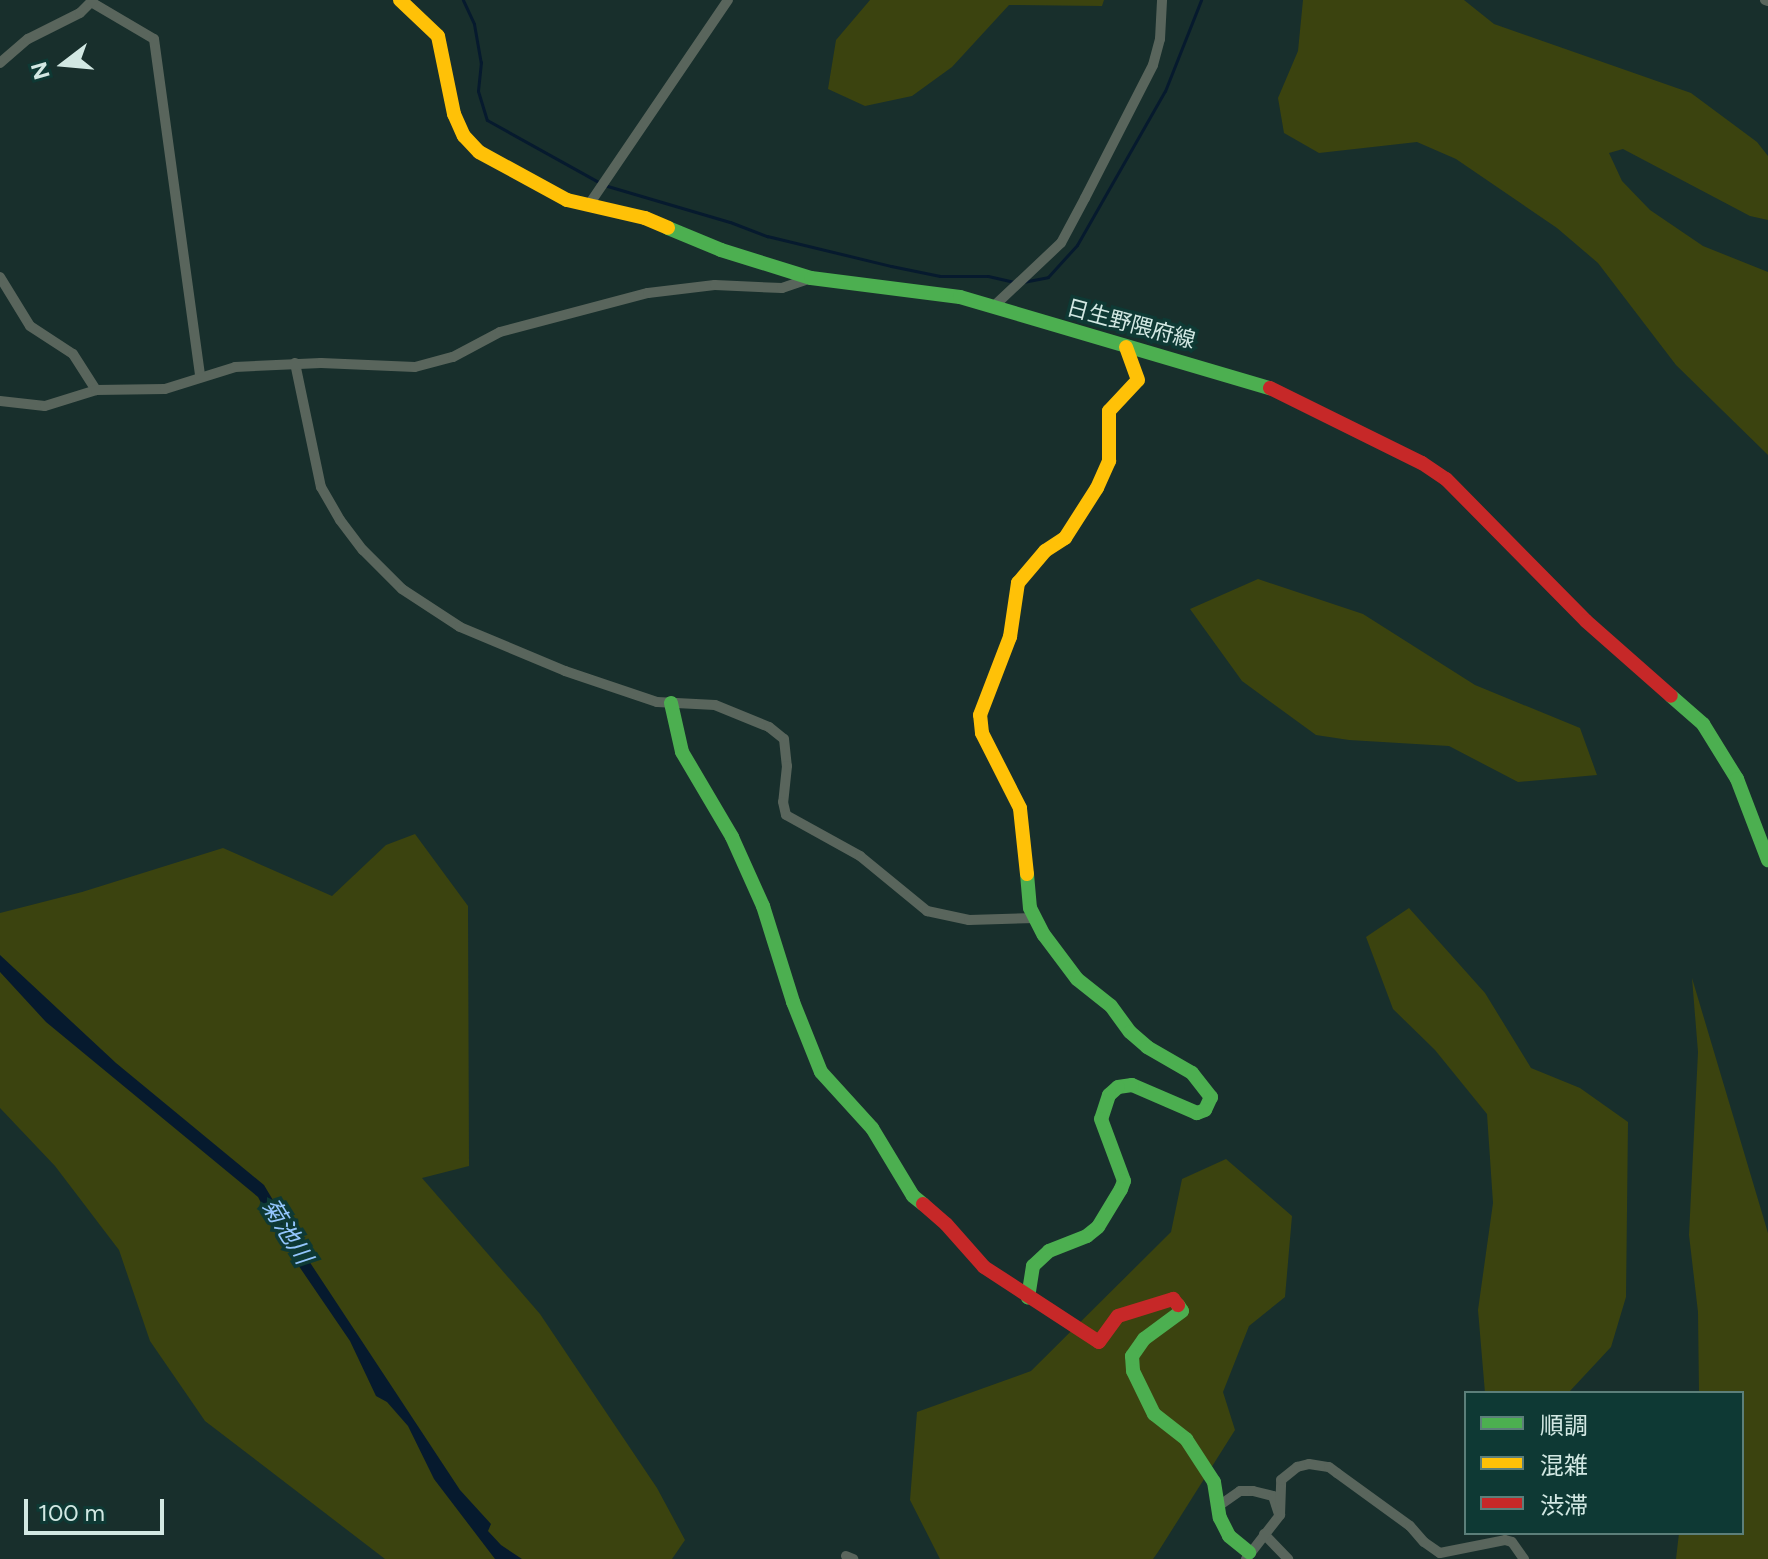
<!DOCTYPE html>
<html>
<head>
<meta charset="utf-8">
<style>
  body { margin:0 }
  #map { position:relative; width:1768px; height:1559px; overflow:hidden; background:#182f2c; font-family:Figtree,"Noto Sans JP",sans-serif }
  div>[style] { position:absolute }
  .green>* { inset:0; background:#3b430f }
  .water>* { inset:0; background:#061a2e }
  .stream>* { height:3px; margin:-1.5px; padding:0 1.5px; transform-origin:1.5px; border-radius:1.5px; background:#061a2e }
  .street>* { height:10px; margin:-5px; padding:0 5px; transform-origin:5px; border-radius:5px; background:#59655c }
  .fast>* { height:14px; margin:-7px; padding:0 7px; transform-origin:7px; border-radius:7px; background:#4caf50 }
  .slow>* { height:14px; margin:-7px; padding:0 7px; transform-origin:7px; border-radius:7px; background:#ffc107 }
  .jam>* { height:14px; margin:-7px; padding:0 7px; transform-origin:7px; border-radius:7px; background:#c62828 }
  span { translate:-50% -50%; white-space:nowrap; text-align:center; line-height:1.15; -webkit-text-stroke:7px #0e3934; paint-order:stroke }
  .street-label { font-size:22px; color:#d2e8e3 }
  .water-label { font-size:24px; color:#94c6fd; font-style:italic }
  .legend { position:absolute; left:1464px; top:1391px; width:280px; height:144px; box-sizing:border-box; background:#0e3934; border:2px solid #5c7f7a; margin:0; padding:10px 14px; list-style:none; font-size:24px; color:#d2e8e3 }
  .legend li { display:flex; align-items:center; gap:16px; height:40px }
  .legend b { width:40px; border:2px solid #5c7f7a }
  .north { position:absolute; left:24px; top:24px; width:80px; height:80px; -webkit-text-stroke:6px #0e3934; paint-order:stroke; rotate:254deg; font-size:22px; font-weight:700; line-height:32px; text-align:center; color:#d2e8e3 }
  .north::after { content:''; display:block; margin:auto; width:28px; height:36px; background:#d2e8e3; clip-path:polygon(50% 0,100% 100%,50% 72%,0 100%) }
  .scale { position:absolute; left:24px; top:1499px; width:140px; height:36px; box-sizing:border-box; border:4px solid #d2e8e3; border-top:0; padding-left:10px; font-size:24px; line-height:28px; white-space:nowrap; color:#d2e8e3; -webkit-text-stroke:6px #0e3934; paint-order:stroke }
</style>
</head>
<body>
<div id="map">
  <div class="green">
    <i style="clip-path:polygon(870px 0,1104px 0,1102px 6px,1009px 5px,952px 67px,912px 96px,865px 106px,828px 89px,836px 40px)"></i>
    <i style="clip-path:polygon(1303px 0,1464px 0,1494px 24px,1691px 93px,1757px 142px,1768px 156px,1768px 220px,1750px 216px,1623px 149px,1609px 153px,1622px 181px,1650px 210px,1703px 246px,1768px 272px,1768px 455px,1676px 365px,1598px 263px,1557px 228px,1456px 159px,1417px 142px,1319px 153px,1284px 133px,1278px 98px,1298px 51px)"></i>
    <i style="clip-path:polygon(1258px 579px,1363px 614px,1475px 685px,1580px 728px,1597px 775px,1518px 782px,1449px 746px,1349px 740px,1316px 735px,1242px 681px,1190px 609px)"></i>
    <i style="clip-path:polygon(415px 834px,468px 906px,469px 1166px,422px 1178px,540px 1314px,657px 1488px,685px 1540px,672px 1559px,385px 1559px,205px 1421px,150px 1341px,119px 1250px,55px 1166px,0 1108px,0 913px,82px 892px,223px 848px,332px 896px,386px 845px)"></i>
    <i style="clip-path:polygon(1409px 908px,1485px 993px,1531px 1068px,1580px 1088px,1628px 1122px,1626px 1297px,1611px 1347px,1570px 1391px,1485px 1393px,1478px 1310px,1493px 1203px,1487px 1114px,1435px 1050px,1393px 1009px,1366px 937px)"></i>
    <i style="clip-path:polygon(1692px 978px,1768px 1233px,1768px 1559px,1676px 1559px,1679px 1533px,1742px 1533px,1742px 1393px,1699px 1393px,1698px 1312px,1689px 1235px,1698px 1052px)"></i>
    <i style="clip-path:polygon(1226px 1159px,1292px 1216px,1285px 1297px,1249px 1326px,1223px 1392px,1235px 1430px,1158px 1552px,1153px 1559px,940px 1559px,910px 1500px,917px 1412px,1031px 1371px,1171px 1232px,1182px 1179px)"></i>
  </div>
  <div class="water">
    <i style="clip-path:polygon(0 955px,116px 1063px,264px 1185px,309px 1261px,460px 1490px,491px 1524px,488px 1531px,501px 1545px,522px 1559px,495px 1559px,434px 1479px,408px 1426px,387px 1402px,376px 1396px,350px 1341px,279px 1237px,258px 1197px,46px 1022px,0 972px)"></i>
  </div>
  <div class="stream">
    <i style="left:463px;top:0;width:26px;rotate:65deg"></i>
    <i style="left:474px;top:24px;width:39px;rotate:80deg"></i>
    <i style="left:481px;top:62px;width:29px;rotate:96deg"></i>
    <i style="left:478px;top:91px;width:30px;rotate:73deg"></i>
    <i style="left:487px;top:120px;width:134px;rotate:29.1deg"></i>
    <i style="left:604px;top:185px;width:131px;rotate:16.4deg"></i>
    <i style="left:730px;top:222px;width:40px;rotate:21deg"></i>
    <i style="left:767px;top:236px;width:128px;rotate:13.6deg"></i>
    <i style="left:891px;top:266px;width:50px;rotate:11.5deg"></i>
    <i style="left:940px;top:276px;width:48px"></i>
    <i style="left:988px;top:276px;width:28px;rotate:13deg"></i>
    <i style="left:1023px;top:282px;width:25px;rotate:-11deg"></i>
    <i style="left:1048px;top:277px;width:43px;rotate:-47.8deg"></i>
    <i style="left:1077px;top:245px;width:177px;rotate:-60.3deg"></i>
    <i style="left:1165px;top:91px;width:98px;rotate:-68.4deg"></i>
  </div>
  <div class="street">
    <i style="left:1765px;top:0;width:3px;rotate:18deg"></i>
    <i style="left:91px;top:2px;width:73px;rotate:30.4deg"></i>
    <i style="left:154px;top:39px;width:341px;rotate:82.2deg"></i>
    <i style="left:0;top:63px;width:37px;rotate:-41deg"></i>
    <i style="left:28px;top:39px;width:58px;rotate:-26.6deg"></i>
    <i style="left:80px;top:13px;width:18px;rotate:-45deg"></i>
    <i style="left:588px;top:206px;width:249px;rotate:-55.8deg"></i>
    <i style="left:0;top:277px;width:57px;rotate:58.5deg"></i>
    <i style="left:30px;top:326px;width:51px;rotate:33.1deg"></i>
    <i style="left:73px;top:354px;width:43px;rotate:57.4deg"></i>
    <i style="left:993px;top:307px;width:93px;rotate:-43.3deg"></i>
    <i style="left:1061px;top:243px;width:51px;rotate:-61.9deg"></i>
    <i style="left:1085px;top:198px;width:149px;rotate:-62.9deg"></i>
    <i style="left:1153px;top:65px;width:27px;rotate:-75deg"></i>
    <i style="left:1160px;top:39px;width:39px;rotate:-87deg"></i>
    <i style="left:295px;top:363px;width:127px;rotate:78.2deg"></i>
    <i style="left:321px;top:487px;width:38px;rotate:60deg"></i>
    <i style="left:340px;top:520px;width:38px;rotate:53deg"></i>
    <i style="left:363px;top:550px;width:55px;rotate:45deg"></i>
    <i style="left:402px;top:589px;width:69px;rotate:33.2deg"></i>
    <i style="left:460px;top:627px;width:114px;rotate:22.7deg"></i>
    <i style="left:565px;top:671px;width:97px;rotate:18.6deg"></i>
    <i style="left:657px;top:702px;width:58px;rotate:3deg"></i>
    <i style="left:715px;top:705px;width:58px;rotate:22.2deg"></i>
    <i style="left:769px;top:727px;width:19px;rotate:39deg"></i>
    <i style="left:784px;top:739px;width:27px;rotate:84deg"></i>
    <i style="left:787px;top:766px;width:36px;rotate:96deg"></i>
    <i style="left:783px;top:802px;width:13px;rotate:77deg"></i>
    <i style="left:786px;top:815px;width:85px;rotate:29deg"></i>
    <i style="left:860px;top:856px;width:87px;rotate:39.4deg"></i>
    <i style="left:927px;top:911px;width:43px;rotate:12.1deg"></i>
    <i style="left:969px;top:920px;width:66px;rotate:-1.7deg"></i>
    <i style="left:0;top:401px;width:45px;rotate:6.3deg"></i>
    <i style="left:45px;top:406px;width:53px;rotate:-17.4deg"></i>
    <i style="left:96px;top:390px;width:69px;rotate:-0.8deg"></i>
    <i style="left:165px;top:389px;width:73px;rotate:-17.4deg"></i>
    <i style="left:235px;top:367px;width:86px;rotate:-2.7deg"></i>
    <i style="left:321px;top:363px;width:94px;rotate:2.4deg"></i>
    <i style="left:415px;top:367px;width:39px;rotate:-15deg"></i>
    <i style="left:453px;top:357px;width:53px;rotate:-28deg"></i>
    <i style="left:500px;top:332px;width:153px;rotate:-14.8deg"></i>
    <i style="left:648px;top:293px;width:67px;rotate:-6.8deg"></i>
    <i style="left:715px;top:285px;width:67px;rotate:2.6deg"></i>
    <i style="left:782px;top:288px;width:31px;rotate:-19deg"></i>
    <i style="left:1220px;top:1505px;width:24px;rotate:-35deg"></i>
    <i style="left:1240px;top:1491px;width:13px"></i>
    <i style="left:1253px;top:1491px;width:21px;rotate:14deg"></i>
    <i style="left:1273px;top:1496px;width:20px;rotate:72deg"></i>
    <i style="left:1264px;top:1534px;width:35px;rotate:46deg"></i>
    <i style="left:846px;top:1556px;width:8px;rotate:23deg"></i>
    <i style="left:1246px;top:1559px;width:56px;rotate:-52.3deg"></i>
    <i style="left:1280px;top:1515px;width:35px;rotate:-88deg"></i>
    <i style="left:1281px;top:1480px;width:21px;rotate:-39deg"></i>
    <i style="left:1297px;top:1467px;width:12px;rotate:-14deg"></i>
    <i style="left:1309px;top:1464px;width:20px;rotate:9deg"></i>
    <i style="left:1329px;top:1467px;width:10px;rotate:37deg"></i>
    <i style="left:1337px;top:1473px;width:90px;rotate:36deg"></i>
    <i style="left:1410px;top:1526px;width:21px;rotate:49deg"></i>
    <i style="left:1424px;top:1542px;width:19px;rotate:35deg"></i>
    <i style="left:1440px;top:1553px;width:66px;rotate:-11.3deg"></i>
    <i style="left:1505px;top:1540px;width:7px;rotate:16deg"></i>
    <i style="left:1512px;top:1542px;width:21px;rotate:55deg"></i>
  </div>
  <div class="fast">
    <i style="left:668px;top:228px;width:57px;rotate:22.5deg"></i>
    <i style="left:721px;top:250px;width:94px;rotate:17.3deg"></i>
    <i style="left:811px;top:278px;width:150px;rotate:7.3deg"></i>
    <i style="left:960px;top:297px;width:323px;rotate:16.4deg"></i>
    <i style="left:1671px;top:696px;width:43px;rotate:41.2deg"></i>
    <i style="left:1703px;top:724px;width:65px;rotate:58.3deg"></i>
    <i style="left:1737px;top:779px;width:87px;rotate:69.1deg"></i>
    <i style="left:671px;top:703px;width:50px;rotate:77.3deg"></i>
    <i style="left:682px;top:752px;width:99px;rotate:59.5deg"></i>
    <i style="left:732px;top:837px;width:76px;rotate:65.8deg"></i>
    <i style="left:763px;top:906px;width:101px;rotate:72.6deg"></i>
    <i style="left:793px;top:1002px;width:75px;rotate:68.2deg"></i>
    <i style="left:821px;top:1072px;width:76px;rotate:47.7deg"></i>
    <i style="left:872px;top:1128px;width:79px;rotate:58.9deg"></i>
    <i style="left:913px;top:1196px;width:13px;rotate:39deg"></i>
    <i style="left:1027px;top:874px;width:34px;rotate:85deg"></i>
    <i style="left:1030px;top:908px;width:30px;rotate:63deg"></i>
    <i style="left:1044px;top:935px;width:55px;rotate:53.1deg"></i>
    <i style="left:1077px;top:979px;width:43px;rotate:38.5deg"></i>
    <i style="left:1111px;top:1006px;width:32px;rotate:54deg"></i>
    <i style="left:1130px;top:1032px;width:23px;rotate:41deg"></i>
    <i style="left:1147px;top:1047px;width:52px;rotate:30deg"></i>
    <i style="left:1192px;top:1073px;width:31px;rotate:52deg"></i>
    <i style="left:1211px;top:1097px;width:14px;rotate:115deg"></i>
    <i style="left:1205px;top:1110px;width:9px;rotate:159deg"></i>
    <i style="left:1197px;top:1113px;width:71px;rotate:-156.7deg"></i>
    <i style="left:1132px;top:1085px;width:14px;rotate:172deg"></i>
    <i style="left:1118px;top:1087px;width:12px;rotate:138deg"></i>
    <i style="left:1109px;top:1095px;width:25px;rotate:108deg"></i>
    <i style="left:1101px;top:1119px;width:66px;rotate:69.6deg"></i>
    <i style="left:1124px;top:1181px;width:9px;rotate:111deg"></i>
    <i style="left:1121px;top:1189px;width:44px;rotate:121.2deg"></i>
    <i style="left:1098px;top:1227px;width:14px;rotate:141deg"></i>
    <i style="left:1087px;top:1236px;width:41px;rotate:158.5deg"></i>
    <i style="left:1049px;top:1251px;width:22px;rotate:137deg"></i>
    <i style="left:1033px;top:1266px;width:32px;rotate:99deg"></i>
    <i style="left:1178px;top:1305px;width:7px;rotate:56deg"></i>
    <i style="left:1182px;top:1311px;width:47px;rotate:143.6deg"></i>
    <i style="left:1144px;top:1339px;width:21px;rotate:125deg"></i>
    <i style="left:1132px;top:1356px;width:15px;rotate:86deg"></i>
    <i style="left:1133px;top:1371px;width:48px;rotate:64deg"></i>
    <i style="left:1154px;top:1414px;width:41px;rotate:38deg"></i>
    <i style="left:1186px;top:1439px;width:51px;rotate:56.9deg"></i>
    <i style="left:1214px;top:1482px;width:36px;rotate:81deg"></i>
    <i style="left:1220px;top:1518px;width:20px;rotate:63deg"></i>
    <i style="left:1229px;top:1536px;width:26px;rotate:39deg"></i>
  </div>
  <div class="slow">
    <i style="left:400px;top:0;width:52px;rotate:43.5deg"></i>
    <i style="left:438px;top:36px;width:80px;rotate:78.4deg"></i>
    <i style="left:454px;top:114px;width:24px;rotate:66deg"></i>
    <i style="left:464px;top:136px;width:22px;rotate:47deg"></i>
    <i style="left:479px;top:152px;width:100px;rotate:28.6deg"></i>
    <i style="left:567px;top:200px;width:80px;rotate:13deg"></i>
    <i style="left:645px;top:218px;width:25px;rotate:23deg"></i>
    <i style="left:1027px;top:874px;width:66px;rotate:-96.1deg"></i>
    <i style="left:1020px;top:808px;width:84px;rotate:-116.9deg"></i>
    <i style="left:982px;top:733px;width:18px;rotate:-96deg"></i>
    <i style="left:980px;top:715px;width:84px;rotate:-69deg"></i>
    <i style="left:1010px;top:637px;width:55px;rotate:-81.6deg"></i>
    <i style="left:1018px;top:583px;width:42px;rotate:-49.8deg"></i>
    <i style="left:1045px;top:551px;width:24px;rotate:-33deg"></i>
    <i style="left:1065px;top:538px;width:59px;rotate:-57.4deg"></i>
    <i style="left:1097px;top:488px;width:30px;rotate:-66deg"></i>
    <i style="left:1109px;top:461px;width:50px;rotate:-90deg"></i>
    <i style="left:1109px;top:411px;width:42px;rotate:-46.9deg"></i>
    <i style="left:1138px;top:380px;width:35px;rotate:-110deg"></i>
  </div>
  <div class="jam">
    <i style="left:1270px;top:388px;width:169px;rotate:26.3deg"></i>
    <i style="left:1422px;top:463px;width:29px;rotate:34deg"></i>
    <i style="left:1446px;top:479px;width:199px;rotate:45.4deg"></i>
    <i style="left:1586px;top:621px;width:113px;rotate:41.4deg"></i>
    <i style="left:923px;top:1204px;width:30px;rotate:41deg"></i>
    <i style="left:946px;top:1224px;width:57px;rotate:48.5deg"></i>
    <i style="left:984px;top:1267px;width:137px;rotate:33.1deg"></i>
    <i style="left:1099px;top:1342px;width:32px;rotate:-54deg"></i>
    <i style="left:1118px;top:1316px;width:58px;rotate:-17.2deg"></i>
    <i style="left:1173px;top:1299px;width:8px;rotate:50deg"></i>
  </div>
  <div class="street-label">
    <span style="left:1131px;top:324px;rotate:15deg">日生野隈府線</span>
  </div>
  <div class="water-label">
    <span style="left:287px;top:1231px;rotate:58deg">菊池川</span>
  </div>
  <ul class="legend">
  <li><b style="height:10px;background:#4caf50"></b>順調</li>
  <li><b style="height:10px;background:#ffc107"></b>混雑</li>
  <li><b style="height:10px;background:#c62828"></b>渋滞</li>
  </ul>
  <div class="north">N</div>
  <div class="scale">100 m</div>
</div>
</body>
</html>
